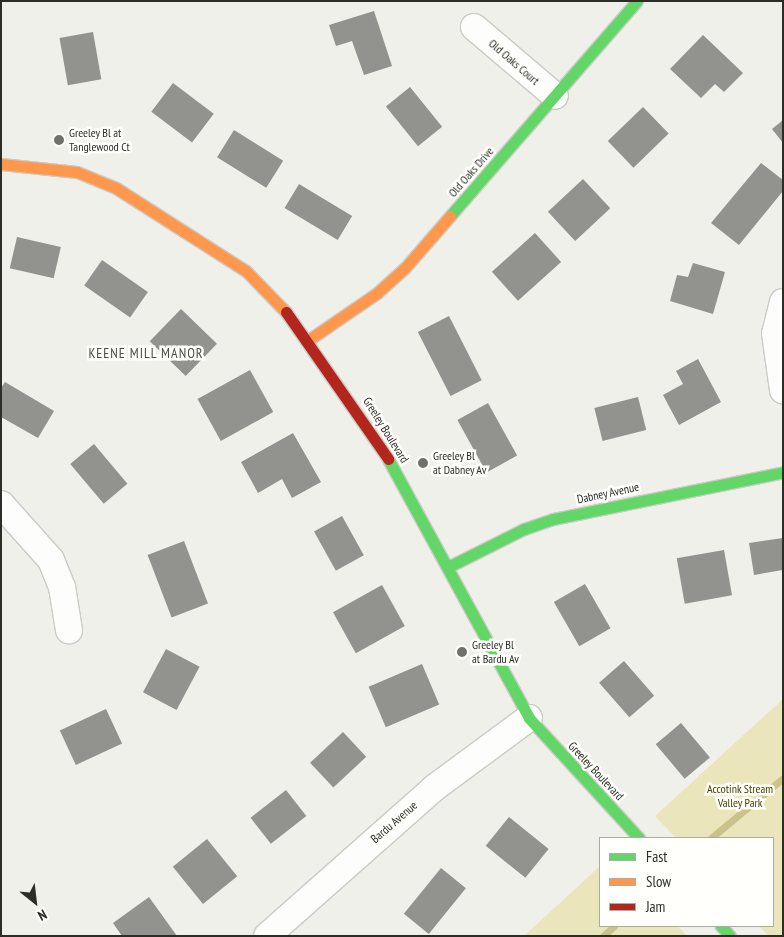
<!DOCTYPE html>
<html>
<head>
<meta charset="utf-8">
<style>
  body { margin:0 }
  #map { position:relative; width:784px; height:937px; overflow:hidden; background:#f0f0ea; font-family:"PT Sans Narrow",sans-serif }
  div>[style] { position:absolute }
  .green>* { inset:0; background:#ebe5bc }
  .stream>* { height:7px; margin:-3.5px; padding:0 3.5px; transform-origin:3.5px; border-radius:3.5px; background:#cac28a }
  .building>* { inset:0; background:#92928e; transform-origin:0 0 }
  .roads { filter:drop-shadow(1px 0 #cbcbc6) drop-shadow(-1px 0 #cbcbc6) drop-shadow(0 1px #cbcbc6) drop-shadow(0 -1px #cbcbc6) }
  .street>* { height:26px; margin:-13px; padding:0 13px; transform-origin:13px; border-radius:13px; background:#fdfdfc }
  .fast>* { height:11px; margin:-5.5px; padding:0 5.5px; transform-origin:5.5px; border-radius:5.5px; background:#63d668 }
  .slow>* { height:11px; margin:-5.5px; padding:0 5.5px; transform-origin:5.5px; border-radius:5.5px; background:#ff974d }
  .jam>* { height:11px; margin:-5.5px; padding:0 5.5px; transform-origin:5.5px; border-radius:5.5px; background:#b3261e }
  .dots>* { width:14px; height:14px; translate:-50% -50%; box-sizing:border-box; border:2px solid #fffffc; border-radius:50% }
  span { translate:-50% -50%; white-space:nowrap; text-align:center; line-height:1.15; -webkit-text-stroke:5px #fffffc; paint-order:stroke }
  .street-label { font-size:12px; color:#2d2d28 }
  .poi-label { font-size:12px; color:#2d2d28 }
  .left { translate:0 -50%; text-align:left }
  .park-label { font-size:12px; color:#4a4100 }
  .neighbourhood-label { font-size:14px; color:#4e4c43; letter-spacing:1px }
  .frame { position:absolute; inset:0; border:2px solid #2d2d28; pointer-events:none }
  .legend { position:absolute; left:599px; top:837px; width:175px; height:90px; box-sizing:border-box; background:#fffffc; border:1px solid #ababa7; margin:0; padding:6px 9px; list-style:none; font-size:15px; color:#2d2d28 }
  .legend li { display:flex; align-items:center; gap:10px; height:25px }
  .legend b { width:25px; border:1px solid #ababa7 }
  .north { position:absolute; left:10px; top:877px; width:50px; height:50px; -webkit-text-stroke:4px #fffffc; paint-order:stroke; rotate:151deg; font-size:14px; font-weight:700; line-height:20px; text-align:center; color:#2d2d28 }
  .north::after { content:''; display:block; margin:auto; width:18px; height:22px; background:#2d2d28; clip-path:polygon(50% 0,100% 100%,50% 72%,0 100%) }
</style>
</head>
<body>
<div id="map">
  <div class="green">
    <i style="clip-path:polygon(783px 699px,783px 936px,768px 936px,759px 926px,773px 926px,773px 838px,676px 838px,655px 816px)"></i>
    <i style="clip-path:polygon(600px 866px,600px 926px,678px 926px,687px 936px,524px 936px)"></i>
  </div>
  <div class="stream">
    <i style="left:711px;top:838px;width:94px;rotate:-39.8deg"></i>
    <i style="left:603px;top:936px;width:15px;rotate:-42deg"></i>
  </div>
  <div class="building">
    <i style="clip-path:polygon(374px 11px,392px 66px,364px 75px,352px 41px,336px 46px,329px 25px)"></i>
    <i style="left:93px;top:32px;width:48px;height:34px;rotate:80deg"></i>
    <i style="clip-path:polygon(703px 35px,743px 73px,724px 92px,715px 84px,701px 98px,670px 69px)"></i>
    <i style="left:173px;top:83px;width:51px;height:36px;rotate:37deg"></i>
    <i style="left:410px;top:87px;width:51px;height:31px;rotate:51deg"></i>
    <i style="left:643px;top:107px;width:37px;height:49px;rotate:46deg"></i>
    <i style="clip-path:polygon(783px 120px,783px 143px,772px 129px)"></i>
    <i style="left:234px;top:130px;width:58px;height:32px;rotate:32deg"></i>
    <i style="clip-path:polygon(761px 163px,783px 180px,783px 191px,739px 245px,711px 223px)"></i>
    <i style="left:583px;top:179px;width:40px;height:48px;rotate:47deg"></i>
    <i style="left:299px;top:184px;width:62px;height:28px;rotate:31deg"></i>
    <i style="left:535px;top:233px;width:39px;height:58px;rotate:48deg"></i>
    <i style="left:17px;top:237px;width:45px;height:32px;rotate:13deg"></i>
    <i style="left:102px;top:260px;width:56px;height:31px;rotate:35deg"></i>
    <i style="clip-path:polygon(693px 263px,725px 272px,713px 314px,670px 301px,677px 275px,688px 277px)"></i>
    <i style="left:181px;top:309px;width:50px;height:45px;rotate:44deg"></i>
    <i style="left:449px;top:316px;width:72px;height:35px;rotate:63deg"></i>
    <i style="clip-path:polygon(698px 359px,721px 402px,679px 425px,663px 395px,683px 384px,676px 371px)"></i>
    <i style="left:250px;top:370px;width:48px;height:60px;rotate:61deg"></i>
    <i style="clip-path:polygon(5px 382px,54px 411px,38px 438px,1px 417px,1px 388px)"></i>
    <i style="left:638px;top:397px;width:34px;height:45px;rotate:76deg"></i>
    <i style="left:488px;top:403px;width:60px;height:35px;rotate:61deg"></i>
    <i style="clip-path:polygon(293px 433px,321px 482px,292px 498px,282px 479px,258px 493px,241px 462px)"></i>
    <i style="left:94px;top:444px;width:52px;height:31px;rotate:50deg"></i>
    <i style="left:342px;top:516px;width:45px;height:32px;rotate:61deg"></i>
    <i style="clip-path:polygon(783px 538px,783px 570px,754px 575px,749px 543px)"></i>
    <i style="left:184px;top:541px;width:67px;height:39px;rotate:69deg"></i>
    <i style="left:724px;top:550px;width:46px;height:48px;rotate:80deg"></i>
    <i style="left:585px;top:584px;width:51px;height:36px;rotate:60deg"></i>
    <i style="left:382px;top:585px;width:47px;height:56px;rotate:61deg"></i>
    <i style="left:166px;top:649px;width:38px;height:49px;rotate:28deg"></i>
    <i style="left:624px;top:661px;width:46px;height:33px;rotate:49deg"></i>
    <i style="left:422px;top:664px;width:44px;height:58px;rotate:67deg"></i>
    <i style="left:106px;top:709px;width:38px;height:51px;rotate:65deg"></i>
    <i style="left:681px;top:723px;width:45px;height:33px;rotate:50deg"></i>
    <i style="left:343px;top:732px;width:34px;height:45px;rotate:47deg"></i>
    <i style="left:286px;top:790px;width:33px;height:45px;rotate:52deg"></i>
    <i style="left:509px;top:817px;width:51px;height:37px;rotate:39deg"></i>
    <i style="left:207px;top:839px;width:48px;height:44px;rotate:51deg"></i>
    <i style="left:441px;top:868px;width:32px;height:59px;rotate:39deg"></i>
    <i style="clip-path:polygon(149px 897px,177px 936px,122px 936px,113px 923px)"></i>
  </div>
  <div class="roads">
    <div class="street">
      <i style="left:474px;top:27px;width:106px;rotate:40.4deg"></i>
      <i style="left:783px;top:302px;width:32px;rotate:104deg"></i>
      <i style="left:775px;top:333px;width:58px;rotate:82deg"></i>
      <i style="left:1px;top:504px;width:75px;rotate:48.2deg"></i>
      <i style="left:51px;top:560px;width:29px;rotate:68deg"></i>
      <i style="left:62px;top:587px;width:44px;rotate:80.8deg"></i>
      <i style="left:267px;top:936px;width:223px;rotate:-41.5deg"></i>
      <i style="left:434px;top:788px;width:118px;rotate:-36.4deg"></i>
    </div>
    <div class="fast">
      <i style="left:450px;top:216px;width:285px;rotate:-49deg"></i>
      <i style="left:388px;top:459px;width:295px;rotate:61.4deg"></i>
      <i style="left:529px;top:718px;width:163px;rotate:47.5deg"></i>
      <i style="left:448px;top:567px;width:85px;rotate:-26.6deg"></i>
      <i style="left:524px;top:529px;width:31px;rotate:-19deg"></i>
      <i style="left:553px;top:519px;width:235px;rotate:-11.5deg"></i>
      <i style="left:721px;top:926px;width:13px;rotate:48deg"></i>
    </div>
    <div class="slow">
      <i style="left:1px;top:164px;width:76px;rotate:6deg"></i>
      <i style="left:77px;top:172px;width:42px;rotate:22.3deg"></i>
      <i style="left:116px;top:188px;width:154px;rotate:32.6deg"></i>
      <i style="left:246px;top:271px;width:57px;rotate:45.7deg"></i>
      <i style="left:307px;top:341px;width:85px;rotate:-34.4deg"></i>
      <i style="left:377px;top:293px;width:36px;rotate:-42deg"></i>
      <i style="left:404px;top:269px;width:70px;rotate:-49deg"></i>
    </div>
    <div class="jam">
      <i style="left:286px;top:312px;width:179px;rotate:55.2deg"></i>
    </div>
  </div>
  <div class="dots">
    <i style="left:59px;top:140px;background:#71716c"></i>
    <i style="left:423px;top:463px;background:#71716c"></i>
    <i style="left:462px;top:652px;background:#71716c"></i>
  </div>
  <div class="street-label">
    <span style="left:514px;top:62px;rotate:41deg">Old Oaks Court</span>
    <span style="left:471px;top:172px;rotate:-49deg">Old Oaks Drive</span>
    <span style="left:386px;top:430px;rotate:58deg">Greeley Boulevard</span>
    <span style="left:608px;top:493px;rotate:-12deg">Dabney Avenue</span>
    <span style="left:596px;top:771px;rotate:47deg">Greeley Boulevard</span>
    <span style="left:394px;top:822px;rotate:-41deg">Bardu Avenue</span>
  </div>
  <div class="poi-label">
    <span class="left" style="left:69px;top:140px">Greeley Bl at<br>Tanglewood Ct</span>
    <span class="left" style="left:433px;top:463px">Greeley Bl<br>at Dabney Av</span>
    <span class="left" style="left:472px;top:652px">Greeley Bl<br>at Bardu Av</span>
  </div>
  <div class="park-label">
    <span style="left:740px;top:796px">Accotink Stream<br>Valley Park</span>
  </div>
  <div class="neighbourhood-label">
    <span style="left:146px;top:353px">KEENE MILL MANOR</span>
  </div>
  <div class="frame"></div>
  <ul class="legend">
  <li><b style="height:6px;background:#63d668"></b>Fast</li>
  <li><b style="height:6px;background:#ff974d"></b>Slow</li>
  <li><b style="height:6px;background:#b3261e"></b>Jam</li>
  </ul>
  <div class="north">N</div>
</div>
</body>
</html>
